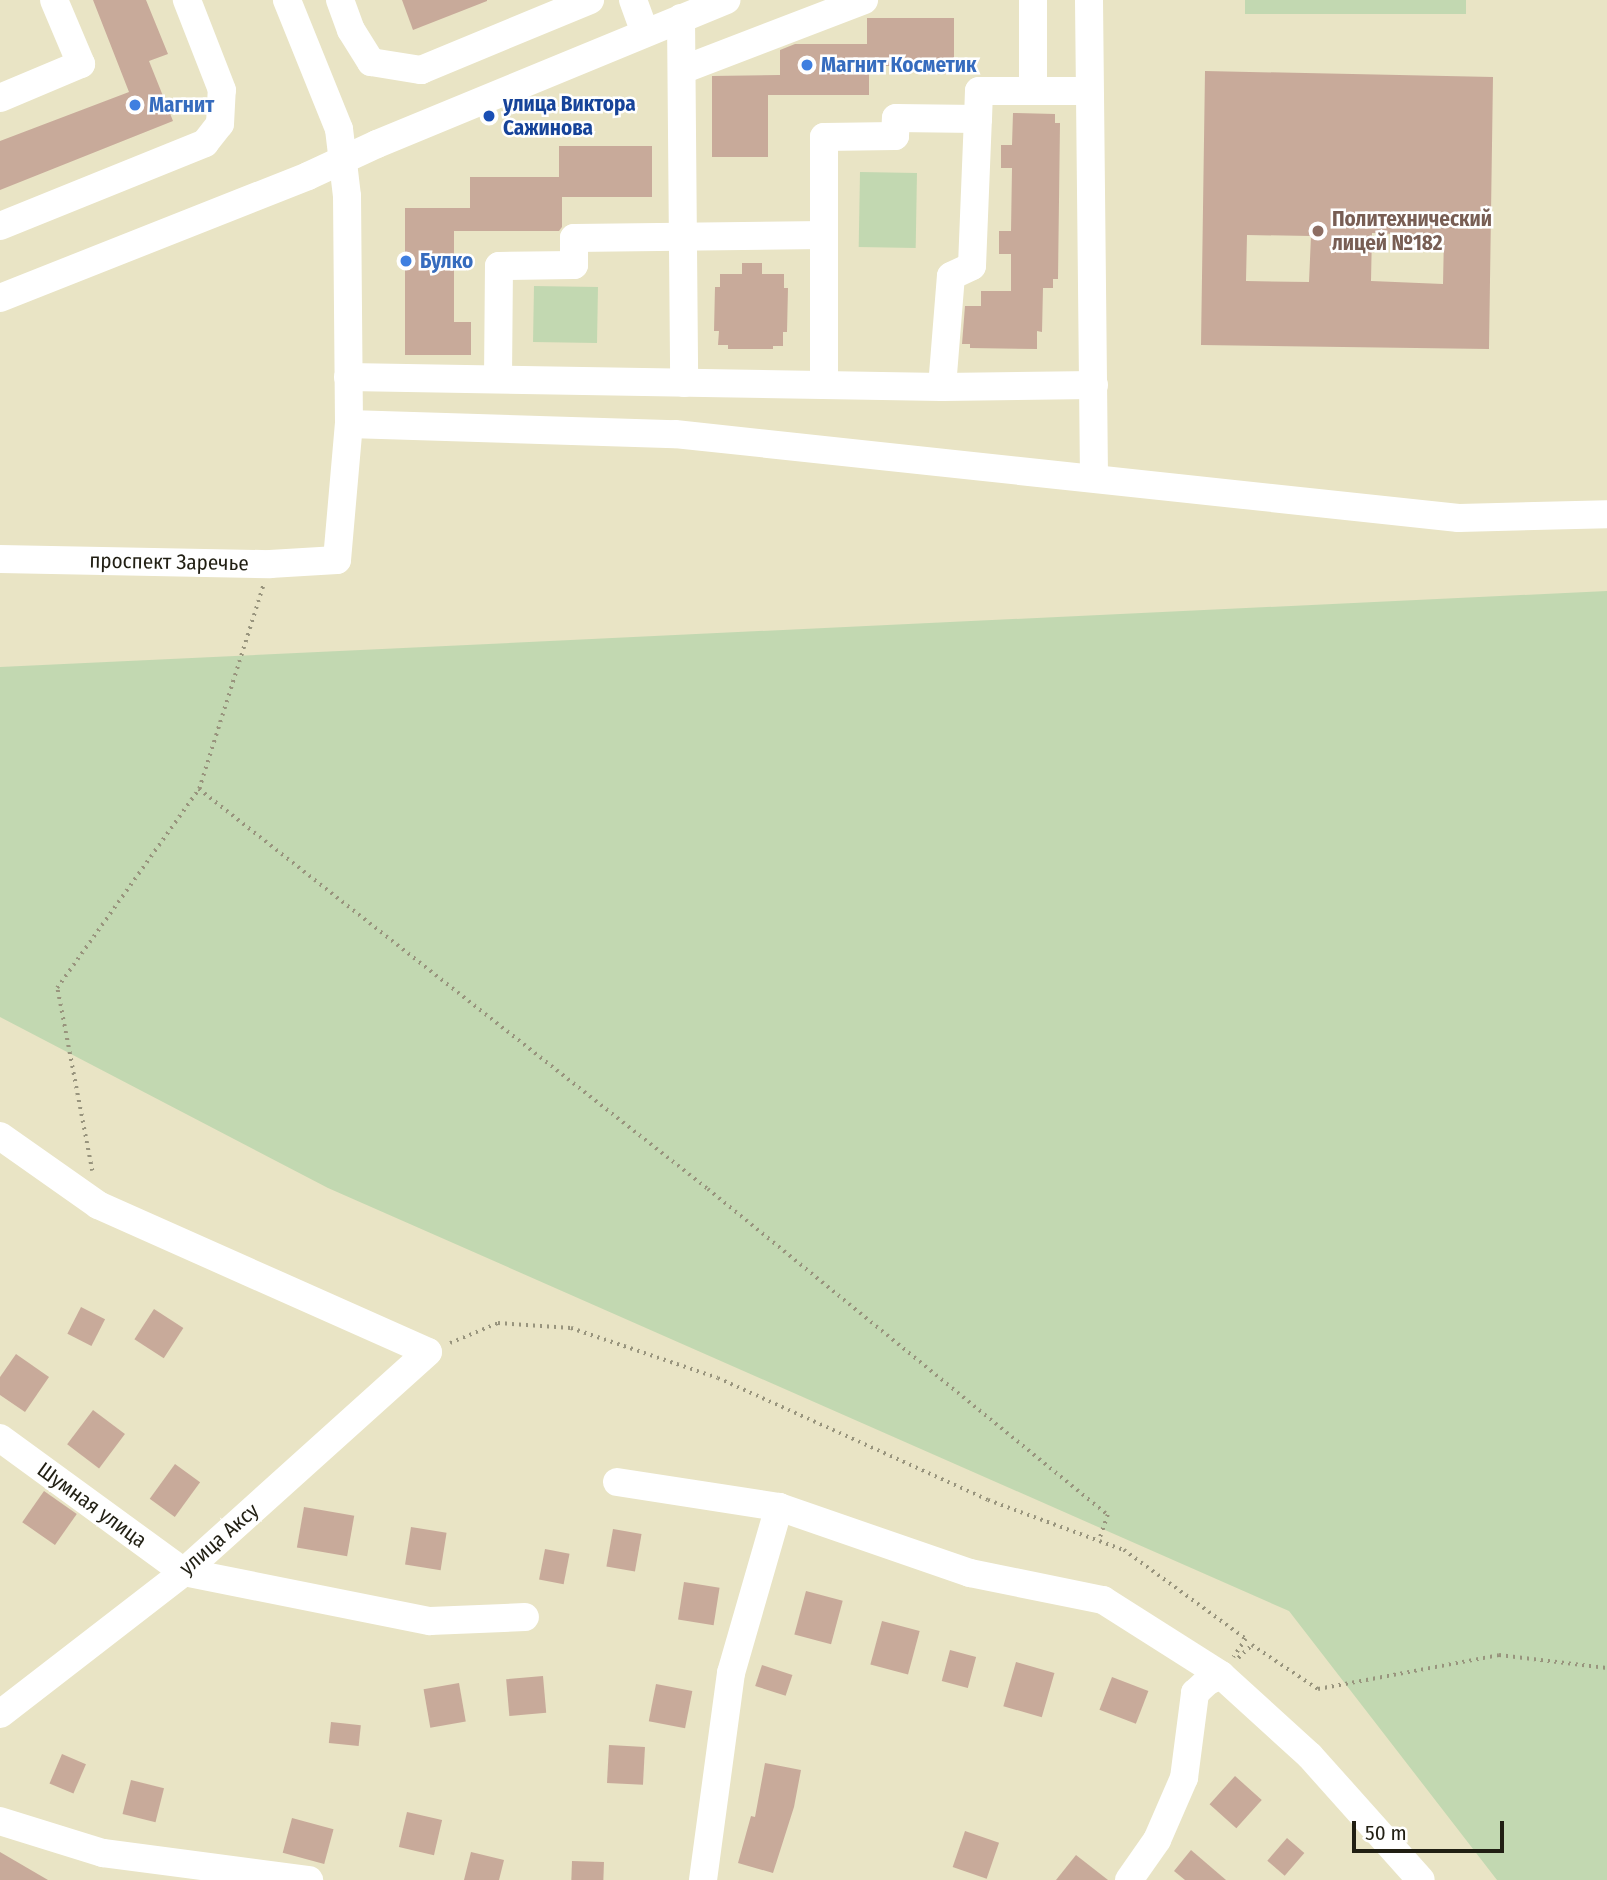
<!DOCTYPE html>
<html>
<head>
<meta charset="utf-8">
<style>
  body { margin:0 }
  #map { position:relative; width:1607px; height:1880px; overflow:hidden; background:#e9e4c5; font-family:"Fira Sans Condensed",sans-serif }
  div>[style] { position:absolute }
  .green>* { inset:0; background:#c2d8b1; transform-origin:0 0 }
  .building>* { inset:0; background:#c8aa9a; transform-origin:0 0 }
  .path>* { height:3.5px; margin-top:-1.75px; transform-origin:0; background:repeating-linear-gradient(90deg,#98947d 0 2px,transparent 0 7px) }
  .minor>* { height:28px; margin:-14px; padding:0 14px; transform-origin:14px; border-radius:14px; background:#fff }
  .dots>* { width:19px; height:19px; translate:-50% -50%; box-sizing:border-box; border:4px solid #fff; border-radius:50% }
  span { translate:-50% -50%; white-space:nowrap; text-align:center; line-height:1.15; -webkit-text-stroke:5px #fff; paint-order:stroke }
  .shop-label { font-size:21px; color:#366cbe; font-weight:700 }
  .left { translate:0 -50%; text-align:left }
  .transit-label { font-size:21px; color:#164399; font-weight:700 }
  .education-label { font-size:21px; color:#785e54; font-weight:700 }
  .street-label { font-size:21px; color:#211f13 }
  .scale { position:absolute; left:1352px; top:1821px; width:152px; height:32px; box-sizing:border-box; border:4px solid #211f13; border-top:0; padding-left:9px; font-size:21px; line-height:24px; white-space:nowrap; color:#211f13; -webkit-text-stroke:5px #fff; paint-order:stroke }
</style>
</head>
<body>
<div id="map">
  <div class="green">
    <i style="left:1245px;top:0;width:221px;height:14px"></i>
    <i style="left:860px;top:172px;width:57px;height:75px;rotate:1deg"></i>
    <i style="left:534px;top:286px;width:64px;height:56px;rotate:1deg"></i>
    <i style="clip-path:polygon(1607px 591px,1607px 1880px,1497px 1880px,1289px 1611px,328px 1188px,0 1017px,0 667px)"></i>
  </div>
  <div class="building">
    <i style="clip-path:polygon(93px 0,146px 0,168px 54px,149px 61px,173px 121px,0 190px,0 141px,129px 92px)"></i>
    <i style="clip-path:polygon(402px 0,487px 0,487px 1px,413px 30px)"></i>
    <i style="clip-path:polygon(867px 18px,954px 18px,954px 66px,869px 66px,869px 95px,768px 95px,768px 157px,712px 157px,712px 76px,780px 75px,780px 50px,795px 44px,867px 44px)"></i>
    <i style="clip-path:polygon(evenodd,1205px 71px,1493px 77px,1489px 349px,1201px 345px,1205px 71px,1372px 233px,1444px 236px,1443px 284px,1371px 281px,1372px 233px,1205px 71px,1247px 235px,1311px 236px,1309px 282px,1246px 281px,1247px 235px)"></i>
    <i style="clip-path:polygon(1013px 113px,1055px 114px,1055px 123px,1060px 123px,1058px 279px,1053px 279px,1053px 288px,1043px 288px,1042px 332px,1037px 331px,1037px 349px,970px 348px,970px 344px,962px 344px,965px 306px,981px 306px,981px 291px,1011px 291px,1011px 254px,999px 254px,999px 231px,1011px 231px,1012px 168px,1001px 168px,1001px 145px,1012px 145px)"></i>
    <i style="clip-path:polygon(559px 146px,652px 146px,652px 197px,562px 197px,562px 227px,559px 231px,454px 231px,454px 322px,471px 322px,471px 355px,405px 355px,405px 208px,470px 208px,470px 177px,559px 177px)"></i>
    <i style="clip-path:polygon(742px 263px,762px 263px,762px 274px,784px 274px,784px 288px,788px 288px,787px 332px,783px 332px,783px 346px,773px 346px,773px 349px,728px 349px,728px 345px,718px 345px,719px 331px,714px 331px,715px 287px,720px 287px,720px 274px,742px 274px)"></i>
    <i style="left:81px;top:1307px;width:27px;height:30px;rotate:27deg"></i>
    <i style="left:154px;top:1309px;width:35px;height:36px;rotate:33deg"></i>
    <i style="clip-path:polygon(16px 1354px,49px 1377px,25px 1412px,0 1395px,0 1377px)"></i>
    <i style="left:93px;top:1410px;width:40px;height:43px;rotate:37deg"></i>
    <i style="left:175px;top:1464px;width:31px;height:43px;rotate:36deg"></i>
    <i style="left:44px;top:1491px;width:40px;height:38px;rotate:35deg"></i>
    <i style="left:304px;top:1507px;width:51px;height:41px;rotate:10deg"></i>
    <i style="left:411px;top:1527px;width:36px;height:38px;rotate:9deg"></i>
    <i style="left:613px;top:1529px;width:29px;height:38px;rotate:10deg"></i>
    <i style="left:545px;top:1549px;width:25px;height:31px;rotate:11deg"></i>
    <i style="left:684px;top:1582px;width:36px;height:38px;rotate:9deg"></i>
    <i style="left:806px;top:1591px;width:38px;height:45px;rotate:15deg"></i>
    <i style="left:882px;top:1621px;width:39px;height:45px;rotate:15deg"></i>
    <i style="left:950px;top:1650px;width:27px;height:32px;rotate:15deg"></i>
    <i style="left:1016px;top:1662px;width:40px;height:46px;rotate:16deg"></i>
    <i style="left:762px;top:1665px;width:32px;height:22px;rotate:18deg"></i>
    <i style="left:543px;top:1676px;width:37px;height:37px;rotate:85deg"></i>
    <i style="left:1112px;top:1677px;width:39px;height:35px;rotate:21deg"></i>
    <i style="left:459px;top:1683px;width:39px;height:36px;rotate:80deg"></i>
    <i style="left:656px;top:1684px;width:37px;height:38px;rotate:11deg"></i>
    <i style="left:331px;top:1722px;width:30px;height:21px;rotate:6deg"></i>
    <i style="left:609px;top:1745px;width:36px;height:38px;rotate:3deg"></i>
    <i style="left:62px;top:1754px;width:26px;height:32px;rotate:23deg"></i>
    <i style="clip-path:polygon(765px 1763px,801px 1770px,794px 1807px,773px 1873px,738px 1863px,751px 1816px,755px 1817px)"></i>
    <i style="left:1235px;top:1776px;width:36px;height:38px;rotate:42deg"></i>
    <i style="left:131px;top:1780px;width:34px;height:35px;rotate:14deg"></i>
    <i style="left:407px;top:1812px;width:36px;height:36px;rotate:13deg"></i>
    <i style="left:292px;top:1818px;width:43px;height:36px;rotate:15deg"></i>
    <i style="left:965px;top:1831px;width:36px;height:38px;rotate:19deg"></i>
    <i style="left:1287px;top:1838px;width:23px;height:30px;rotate:41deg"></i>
    <i style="clip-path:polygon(1191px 1850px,1226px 1880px,1185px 1880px,1174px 1871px)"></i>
    <i style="clip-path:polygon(0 1852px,48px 1880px,0 1880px)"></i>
    <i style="clip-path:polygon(471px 1852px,504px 1860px,499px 1880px,464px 1880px)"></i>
    <i style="clip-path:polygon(1076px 1855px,1108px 1880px,1056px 1880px)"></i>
    <i style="left:572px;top:1861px;width:32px;height:19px;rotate:2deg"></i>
  </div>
  <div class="path">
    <i style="left:199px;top:789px;width:647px;rotate:38.16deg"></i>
    <i style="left:708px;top:1189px;width:516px;rotate:39.18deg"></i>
    <i style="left:1108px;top:1515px;width:28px;rotate:109deg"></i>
    <i style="left:92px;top:1171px;width:186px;rotate:-100.8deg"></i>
    <i style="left:57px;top:988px;width:244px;rotate:-54.5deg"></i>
    <i style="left:199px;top:789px;width:213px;rotate:-72.5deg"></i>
    <i style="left:450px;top:1343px;width:52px;rotate:-22.6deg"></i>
    <i style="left:498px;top:1323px;width:73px;rotate:3.9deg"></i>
    <i style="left:571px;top:1328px;width:155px;rotate:18.8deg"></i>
    <i style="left:718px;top:1378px;width:296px;rotate:24.3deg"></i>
    <i style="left:988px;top:1500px;width:145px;rotate:20.2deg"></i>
    <i style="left:1124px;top:1550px;width:151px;rotate:36.1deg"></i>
    <i style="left:1246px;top:1639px;width:22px;rotate:124deg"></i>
    <i style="left:1238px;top:1658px;width:19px;rotate:-43deg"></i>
    <i style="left:1252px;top:1645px;width:79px;rotate:33.7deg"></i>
    <i style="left:1318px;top:1689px;width:184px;rotate:-10.6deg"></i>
    <i style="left:1499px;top:1655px;width:109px;rotate:6.9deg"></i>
  </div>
  <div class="minor">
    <i style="left:340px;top:0;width:32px;rotate:70deg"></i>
    <i style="left:351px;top:30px;width:38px;rotate:58deg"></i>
    <i style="left:371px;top:62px;width:51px;rotate:9.1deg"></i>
    <i style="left:421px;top:70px;width:183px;rotate:-22.5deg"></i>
    <i style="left:633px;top:0;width:35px;rotate:70deg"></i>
    <i style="left:1033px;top:0;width:91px;rotate:90deg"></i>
    <i style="left:1089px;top:0;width:478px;rotate:89.4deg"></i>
    <i style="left:681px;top:18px;width:365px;rotate:89.5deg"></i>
    <i style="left:682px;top:70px;width:195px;rotate:-21deg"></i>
    <i style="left:0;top:98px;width:88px;rotate:-22.8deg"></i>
    <i style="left:81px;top:64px;width:69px;rotate:-112.9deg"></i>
    <i style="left:0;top:226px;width:221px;rotate:-22deg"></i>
    <i style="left:205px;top:143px;width:24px;rotate:-52deg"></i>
    <i style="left:220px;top:124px;width:34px;rotate:-87deg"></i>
    <i style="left:222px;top:90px;width:97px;rotate:-111.3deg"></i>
    <i style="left:0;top:298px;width:331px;rotate:-21.6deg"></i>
    <i style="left:308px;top:176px;width:76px;rotate:-24.9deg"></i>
    <i style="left:377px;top:144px;width:378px;rotate:-22.4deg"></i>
    <i style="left:348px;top:377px;width:594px;rotate:0.96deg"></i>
    <i style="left:942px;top:387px;width:152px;rotate:-0.8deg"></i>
    <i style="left:498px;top:379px;width:113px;rotate:-89.5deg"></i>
    <i style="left:499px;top:266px;width:75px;rotate:-0.8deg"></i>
    <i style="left:574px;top:265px;width:27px;rotate:-90deg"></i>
    <i style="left:574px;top:238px;width:250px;rotate:-0.7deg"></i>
    <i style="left:824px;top:385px;width:248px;rotate:-90deg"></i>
    <i style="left:824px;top:137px;width:71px;rotate:-0.8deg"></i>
    <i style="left:895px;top:136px;width:18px;rotate:-87deg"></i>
    <i style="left:896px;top:118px;width:82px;rotate:0.7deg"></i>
    <i style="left:978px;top:119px;width:28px;rotate:-88deg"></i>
    <i style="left:979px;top:91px;width:110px"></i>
    <i style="left:942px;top:387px;width:111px;rotate:-85.4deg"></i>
    <i style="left:951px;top:276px;width:23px;rotate:-25deg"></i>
    <i style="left:972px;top:266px;width:147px;rotate:-87.7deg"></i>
    <i style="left:349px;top:424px;width:326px;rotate:1.8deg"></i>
    <i style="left:675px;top:434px;width:788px;rotate:6.12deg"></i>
    <i style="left:1459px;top:518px;width:148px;rotate:-1.5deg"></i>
    <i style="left:0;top:559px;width:270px;rotate:1.1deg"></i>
    <i style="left:270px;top:564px;width:67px;rotate:-3.4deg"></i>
    <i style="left:337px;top:560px;width:137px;rotate:-85deg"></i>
    <i style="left:349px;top:424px;width:228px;rotate:-90.5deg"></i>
    <i style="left:347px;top:196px;width:67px;rotate:-96.8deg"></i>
    <i style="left:339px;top:129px;width:139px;rotate:-112deg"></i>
    <i style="left:0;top:1136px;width:120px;rotate:35.1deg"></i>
    <i style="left:98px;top:1205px;width:361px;rotate:24deg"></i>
    <i style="left:428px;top:1352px;width:329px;rotate:138deg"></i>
    <i style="left:184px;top:1572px;width:232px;rotate:142.3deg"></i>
    <i style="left:0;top:1438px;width:228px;rotate:36.1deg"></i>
    <i style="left:184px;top:1572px;width:251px;rotate:11.3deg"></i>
    <i style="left:430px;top:1621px;width:95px;rotate:-2.4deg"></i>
    <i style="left:617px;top:1482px;width:164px;rotate:8.8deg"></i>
    <i style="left:779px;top:1507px;width:202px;rotate:19.1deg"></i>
    <i style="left:970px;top:1573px;width:136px;rotate:11.5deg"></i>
    <i style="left:1103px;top:1600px;width:140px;rotate:32.4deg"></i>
    <i style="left:1221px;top:1675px;width:120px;rotate:42.3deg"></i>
    <i style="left:1310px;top:1756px;width:166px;rotate:48.2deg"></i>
    <i style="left:0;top:1821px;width:108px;rotate:17.3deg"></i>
    <i style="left:103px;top:1853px;width:208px;rotate:7.5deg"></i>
    <i style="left:703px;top:1880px;width:209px;rotate:-82.3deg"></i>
    <i style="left:731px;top:1673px;width:173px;rotate:-73.9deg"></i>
    <i style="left:1129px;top:1880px;width:49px;rotate:-55deg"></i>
    <i style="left:1157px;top:1840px;width:68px;rotate:-66.5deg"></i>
    <i style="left:1184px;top:1778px;width:86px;rotate:-82.6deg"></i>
    <i style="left:1195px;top:1693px;width:18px;rotate:-43deg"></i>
    <i style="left:1208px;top:1681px;width:14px;rotate:-25deg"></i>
  </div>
  <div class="dots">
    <i style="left:807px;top:65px;background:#3f7fe0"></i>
    <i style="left:135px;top:105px;background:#3f7fe0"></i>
    <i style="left:489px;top:116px;background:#1a4fb4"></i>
    <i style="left:1318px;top:231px;background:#8d6e63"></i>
    <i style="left:406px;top:261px;background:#3f7fe0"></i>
  </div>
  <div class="shop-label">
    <span class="left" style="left:821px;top:65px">Магнит Косметик</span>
    <span class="left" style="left:149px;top:105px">Магнит</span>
    <span class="left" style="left:420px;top:261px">Булко</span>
  </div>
  <div class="transit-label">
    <span class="left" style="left:503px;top:116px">улица Виктора<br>Сажинова</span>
  </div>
  <div class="education-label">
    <span class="left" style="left:1332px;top:231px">Политехнический<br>лицей №182</span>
  </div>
  <div class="street-label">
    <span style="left:169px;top:562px;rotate:1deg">проспект Заречье</span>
    <span style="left:92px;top:1505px;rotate:36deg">Шумная улица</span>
    <span style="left:219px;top:1539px;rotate:-41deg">улица Аксу</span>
  </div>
  <div class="scale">50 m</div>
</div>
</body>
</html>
